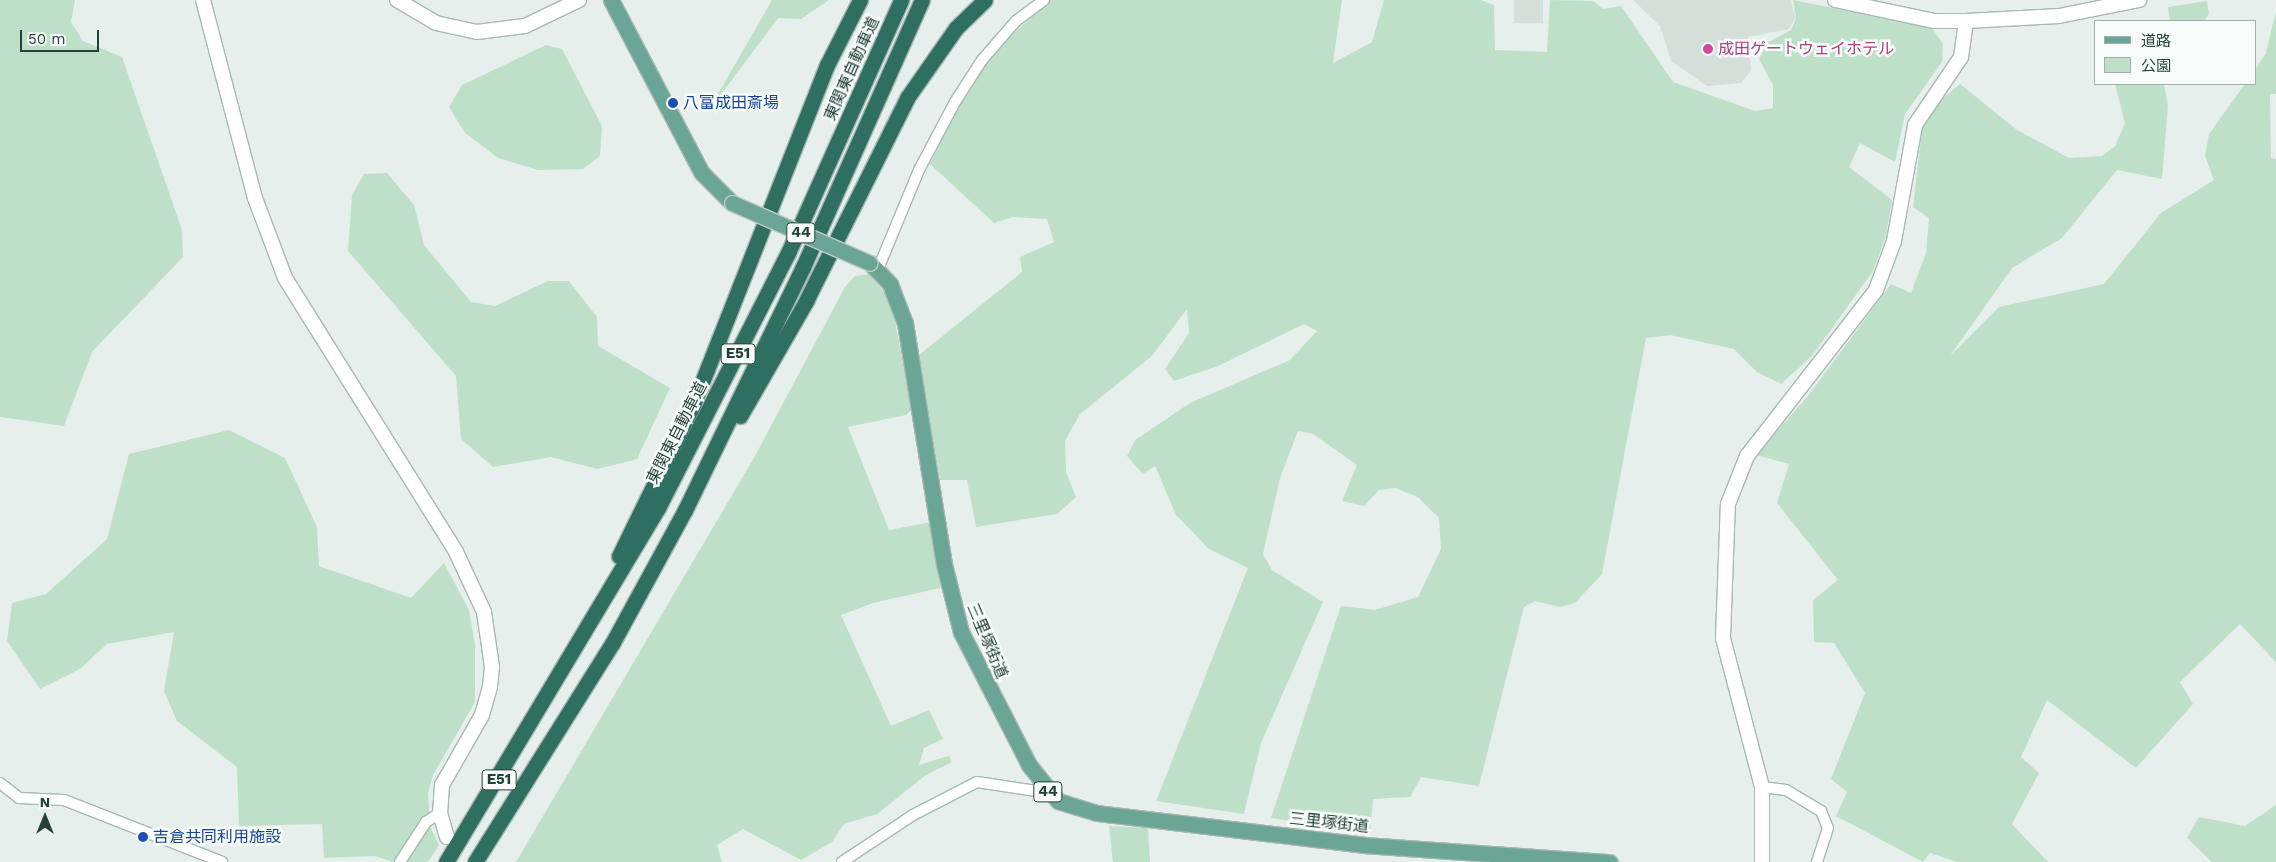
<!DOCTYPE html>
<html>
<head>
<meta charset="utf-8">
<style>
  body { margin:0 }
  #map { position:relative; width:2276px; height:862px; overflow:hidden; background:#e6efeb; font-family:"Work Sans","Noto Sans JP",sans-serif }
  div>[style] { position:absolute }
  .built>* { inset:0; background:#d4dfda; transform-origin:0 0 }
  .green>* { inset:0; background:#bfe0c8 }
  .roads { filter:drop-shadow(1px 0 #a8b8b2) drop-shadow(-1px 0 #a8b8b2) drop-shadow(0 1px #a8b8b2) drop-shadow(0 -1px #a8b8b2) }
  .street>* { height:10px; margin:-5px; padding:0 5px; transform-origin:5px; border-radius:5px; background:#fff }
  .secondary>* { height:14px; margin:-7px; padding:0 7px; transform-origin:7px; border-radius:7px; background:#fff }
  .primary>* { height:15px; margin:-7.5px; padding:0 7.5px; transform-origin:7.5px; border-radius:7.5px; background:#6aa596 }
  .highway>* { height:15px; margin:-7.5px; padding:0 7.5px; transform-origin:7.5px; border-radius:7.5px; background:#2f6f62 }
  .bridges { filter:drop-shadow(1px 0 #c2cac8) drop-shadow(-1px 0 #c2cac8) drop-shadow(0 1px #c2cac8) drop-shadow(0 -1px #c2cac8) }
  .primary-bridge>* { height:15px; margin:-7.5px; padding:0 7.5px; transform-origin:7.5px; border-radius:7.5px; background:#6aa596 }
  .dots>* { width:14px; height:14px; translate:-50% -50%; box-sizing:border-box; border:2px solid #f7fbf9; border-radius:50% }
  span { translate:-50% -50%; white-space:nowrap; text-align:center; line-height:1.15; -webkit-text-stroke:5px #f7fbf9; paint-order:stroke }
  .shield-label span { padding:1px 4px; background:#f7fbf9; border:1px solid; border-radius:4px; -webkit-text-stroke-width:0 }
  .shield-label { font-size:15px; color:#24423a; font-weight:700 }
  .hotel-label { font-size:16px; color:#b23c85 }
  .left { translate:0 -50%; text-align:left }
  .street-label { font-size:16px; color:#24423a }
  .transit-label { font-size:16px; color:#164399 }
  .legend { position:absolute; left:2094px; top:20px; width:162px; height:65px; box-sizing:border-box; background:#f7fbf9; border:1px solid #a3b1ad; margin:0; padding:6px 9px; list-style:none; font-size:15px; color:#24423a }
  .legend li { display:flex; align-items:center; gap:10px; height:25px }
  .legend b { width:25px; border:1px solid #a3b1ad }
  .north { position:absolute; left:20px; top:792px; width:50px; height:50px; -webkit-text-stroke:4px #f7fbf9; paint-order:stroke; rotate:0deg; font-size:14px; font-weight:700; line-height:20px; text-align:center; color:#24423a }
  .north::after { content:''; display:block; margin:auto; width:18px; height:22px; background:#24423a; clip-path:polygon(50% 0,100% 100%,50% 72%,0 100%) }
  .scale { position:absolute; left:20px; top:30px; width:79px; height:22px; box-sizing:border-box; border:2px solid #24423a; border-top:0; padding-left:6px; font-size:15px; line-height:18px; white-space:nowrap; color:#24423a; -webkit-text-stroke:4px #f7fbf9; paint-order:stroke }
</style>
</head>
<body>
<div id="map">
  <div class="built">
    <i style="left:1514px;top:0;width:29px;height:23px"></i>
    <i style="clip-path:polygon(1633px 0,1791px 0,1795px 18px,1789px 29px,1748px 37px,1751px 70px,1741px 83px,1707px 86px,1671px 61px,1660px 26px)"></i>
  </div>
  <div class="green">
    <i style="clip-path:polygon(0 0,75px 0,71px 22px,83px 41px,122px 57px,182px 230px,183px 257px,92px 352px,64px 426px,0 417px)"></i>
    <i style="clip-path:polygon(772px 0,829px 0,801px 19px,778px 18px,707px 113px)"></i>
    <i style="clip-path:polygon(1051px 0,1342px 0,1333px 63px,1372px 42px,1384px 0,1481px 0,1494px 5px,1495px 50px,1547px 52px,1550px 0,1593px 1px,1603px 9px,1621px 6px,1673px 82px,1755px 111px,1773px 108px,1773px 85px,1759px 59px,1767px 43px,1791px 30px,1796px 18px,1793px 0,1932px 28px,1943px 44px,1942px 62px,1905px 114px,1895px 162px,1860px 143px,1849px 167px,1892px 200px,1886px 236px,1873px 271px,1812px 356px,1781px 384px,1757px 372px,1734px 349px,1670px 335px,1646px 338px,1602px 574px,1575px 603px,1560px 607px,1535px 601px,1524px 607px,1479px 786px,1421px 777px,1410px 797px,1373px 799px,1370px 833px,1271px 818px,1341px 606px,1375px 610px,1418px 597px,1441px 549px,1439px 518px,1418px 497px,1395px 488px,1379px 490px,1364px 506px,1342px 501px,1357px 465px,1313px 434px,1298px 431px,1280px 478px,1263px 554px,1272px 570px,1323px 602px,1261px 743px,1244px 814px,1156px 801px,1248px 568px,1209px 549px,1176px 515px,1155px 466px,1143px 474px,1127px 456px,1135px 440px,1190px 403px,1290px 360px,1317px 331px,1304px 324px,1218px 366px,1174px 381px,1165px 369px,1189px 333px,1187px 309px,1152px 356px,1080px 414px,1065px 441px,1066px 472px,1076px 497px,1057px 514px,976px 527px,967px 480px,940px 480px,919px 355px,1022px 272px,1020px 257px,1054px 242px,1047px 219px,1013px 217px,994px 223px,930px 164px,961px 100px,999px 46px)"></i>
    <i style="clip-path:polygon(2207px 1px,2209px 14px,2204px 21px,2170px 21px,2168px 7px)"></i>
    <i style="clip-path:polygon(2276px 11px,2276px 94px,2270px 94px,2271px 158px,2276px 159px,2276px 662px,2240px 624px,2180px 682px,2193px 704px,2136px 768px,2047px 700px,2021px 757px,2039px 773px,2012px 824px,2048px 862px,1957px 862px,1930px 853px,1923px 862px,1836px 816px,1847px 792px,1831px 779px,1865px 693px,1834px 643px,1814px 642px,1813px 600px,1838px 580px,1777px 503px,1789px 464px,1756px 455px,1808px 396px,1891px 284px,1911px 293px,1926px 253px,1929px 218px,1913px 207px,1922px 130px,1930px 109px,1960px 84px,2017px 130px,2069px 158px,2102px 156px,2115px 146px,2125px 123px,2115px 84px,2164px 84px,2168px 106px,2162px 179px,2117px 170px,2062px 238px,2012px 268px,1950px 356px,1999px 307px,2104px 284px,2161px 213px,2214px 180px,2205px 156px,2209px 134px,2245px 84px,2255px 84px,2255px 70px,2266px 53px)"></i>
    <i style="clip-path:polygon(546px 45px,562px 49px,602px 126px,600px 156px,583px 169px,538px 170px,498px 158px,465px 133px,449px 107px,462px 85px)"></i>
    <i style="clip-path:polygon(387px 173px,414px 205px,424px 245px,471px 302px,495px 306px,548px 281px,569px 281px,597px 317px,598px 346px,670px 388px,637px 459px,597px 469px,551px 457px,493px 467px,461px 439px,456px 376px,348px 251px,352px 195px,364px 174px)"></i>
    <i style="clip-path:polygon(869px 274px,891px 300px,912px 410px,906px 415px,848px 427px,889px 530px,932px 522px,943px 580px,940px 588px,873px 603px,841px 615px,891px 726px,929px 710px,943px 739px,924px 748px,919px 765px,949px 756px,952px 762px,926px 775px,877px 814px,844px 824px,832px 842px,801px 860px,743px 829px,717px 845px,722px 862px,516px 862px,755px 456px,845px 287px,855px 276px)"></i>
    <i style="clip-path:polygon(229px 430px,285px 458px,317px 527px,319px 566px,411px 598px,444px 563px,469px 610px,475px 644px,475px 702px,433px 775px,428px 793px,430px 826px,439px 845px,428px 862px,393px 862px,375px 856px,324px 858px,322px 824px,239px 826px,237px 767px,177px 721px,164px 691px,174px 632px,107px 644px,80px 669px,40px 689px,7px 641px,12px 603px,46px 594px,107px 539px,129px 454px)"></i>
    <i style="clip-path:polygon(2276px 805px,2276px 862px,2212px 862px,2187px 838px,2199px 817px,2245px 826px)"></i>
    <i style="clip-path:polygon(1109px 826px,1148px 828px,1150px 862px,1113px 862px)"></i>
  </div>
  <div class="roads">
    <div class="street">
      <i style="left:878px;top:269px;width:107px;rotate:-67.5deg"></i>
      <i style="left:919px;top:170px;width:77px;rotate:-62.1deg"></i>
      <i style="left:955px;top:102px;width:50px;rotate:-57.3deg"></i>
      <i style="left:982px;top:60px;width:52px;rotate:-48.9deg"></i>
      <i style="left:1016px;top:21px;width:35px;rotate:-37deg"></i>
      <i style="left:0;top:783px;width:24px;rotate:38deg"></i>
      <i style="left:19px;top:798px;width:45px;rotate:2.5deg"></i>
      <i style="left:64px;top:800px;width:170px;rotate:21.4deg"></i>
      <i style="left:1762px;top:787px;width:24px;rotate:7deg"></i>
      <i style="left:1786px;top:790px;width:41px;rotate:31deg"></i>
      <i style="left:1821px;top:811px;width:18px;rotate:68deg"></i>
      <i style="left:1828px;top:828px;width:36px;rotate:108deg"></i>
      <i style="left:400px;top:862px;width:48px;rotate:-57deg"></i>
      <i style="left:426px;top:822px;width:17px;rotate:-33deg"></i>
      <i style="left:842px;top:862px;width:85px;rotate:-33.5deg"></i>
      <i style="left:913px;top:815px;width:72px;rotate:-27.3deg"></i>
      <i style="left:977px;top:782px;width:73px;rotate:8.7deg"></i>
    </div>
    <div class="secondary">
      <i style="left:203px;top:0;width:205px;rotate:75.3deg"></i>
      <i style="left:255px;top:198px;width:85px;rotate:69.4deg"></i>
      <i style="left:285px;top:278px;width:323px;rotate:58deg"></i>
      <i style="left:456px;top:552px;width:66px;rotate:65deg"></i>
      <i style="left:484px;top:612px;width:56px;rotate:81.7deg"></i>
      <i style="left:492px;top:667px;width:20px;rotate:96deg"></i>
      <i style="left:490px;top:687px;width:29px;rotate:106deg"></i>
      <i style="left:482px;top:715px;width:81px;rotate:119.7deg"></i>
      <i style="left:442px;top:785px;width:28px;rotate:94deg"></i>
      <i style="left:440px;top:813px;width:25px;rotate:74deg"></i>
      <i style="left:397px;top:0;width:45px;rotate:30.5deg"></i>
      <i style="left:436px;top:23px;width:42px;rotate:12.4deg"></i>
      <i style="left:477px;top:32px;width:48px;rotate:-7.1deg"></i>
      <i style="left:525px;top:26px;width:60px;rotate:-25.7deg"></i>
      <i style="left:1835px;top:0;width:102px;rotate:11.9deg"></i>
      <i style="left:1935px;top:21px;width:31px"></i>
      <i style="left:1966px;top:21px;width:93px;rotate:-3.1deg"></i>
      <i style="left:2059px;top:16px;width:82px;rotate:-11.3deg"></i>
      <i style="left:1762px;top:862px;width:75px;rotate:-90deg"></i>
      <i style="left:1762px;top:787px;width:154px;rotate:-104.7deg"></i>
      <i style="left:1723px;top:638px;width:134px;rotate:-87.9deg"></i>
      <i style="left:1728px;top:504px;width:52px;rotate:-68.4deg"></i>
      <i style="left:1747px;top:456px;width:210px;rotate:-52.1deg"></i>
      <i style="left:1876px;top:290px;width:52px;rotate:-69.8deg"></i>
      <i style="left:1894px;top:241px;width:118px;rotate:-79.7deg"></i>
      <i style="left:1915px;top:125px;width:82px;rotate:-55.9deg"></i>
      <i style="left:1961px;top:57px;width:36px;rotate:-82deg"></i>
    </div>
    <div class="primary">
      <i style="left:611px;top:0;width:195px;rotate:62.3deg"></i>
      <i style="left:702px;top:173px;width:42px;rotate:45deg"></i>
      <i style="left:870px;top:263px;width:29px;rotate:46deg"></i>
      <i style="left:890px;top:284px;width:42px;rotate:69deg"></i>
      <i style="left:905px;top:323px;width:244px;rotate:80.8deg"></i>
      <i style="left:944px;top:564px;width:70px;rotate:76deg"></i>
      <i style="left:961px;top:632px;width:149px;rotate:62.9deg"></i>
      <i style="left:1029px;top:765px;width:46px;rotate:51.1deg"></i>
      <i style="left:1058px;top:801px;width:41px;rotate:17.1deg"></i>
      <i style="left:1097px;top:813px;width:269px;rotate:6.8deg"></i>
      <i style="left:1364px;top:845px;width:246px;rotate:4deg"></i>
    </div>
    <div class="highway">
      <i style="left:740px;top:416px;width:133px;rotate:-60.1deg"></i>
      <i style="left:806px;top:301px;width:227px;rotate:-63.5deg"></i>
      <i style="left:907px;top:98px;width:85px;rotate:-55deg"></i>
      <i style="left:956px;top:28px;width:40px;rotate:-44deg"></i>
      <i style="left:619px;top:556px;width:168px;rotate:-63.9deg"></i>
      <i style="left:693px;top:405px;width:365px;rotate:-68.5deg"></i>
      <i style="left:827px;top:65px;width:73px;rotate:-63.1deg"></i>
      <i style="left:446px;top:862px;width:413px;rotate:-59.1deg"></i>
      <i style="left:658px;top:508px;width:286px;rotate:-63deg"></i>
      <i style="left:788px;top:253px;width:277px;rotate:-65.9deg"></i>
      <i style="left:475px;top:862px;width:260px;rotate:-57.9deg"></i>
      <i style="left:613px;top:642px;width:150px;rotate:-61.4deg"></i>
      <i style="left:685px;top:510px;width:270px;rotate:-64.1deg"></i>
      <i style="left:803px;top:267px;width:292px;rotate:-66deg"></i>
    </div>
  </div>
  <div class="bridges">
    <div class="primary-bridge">
      <i style="left:732px;top:203px;width:150px;rotate:23.5deg"></i>
    </div>
  </div>
  <div class="dots">
    <i style="left:1708px;top:49px;background:#d1479c"></i>
    <i style="left:673px;top:103px;background:#1a4fb4"></i>
    <i style="left:143px;top:837px;background:#1a4fb4"></i>
  </div>
  <div class="shield-label">
    <span style="left:801px;top:233px">44</span>
    <span style="left:738px;top:354px">E51</span>
    <span style="left:499px;top:780px">E51</span>
    <span style="left:1048px;top:792px">44</span>
  </div>
  <div class="hotel-label">
    <span class="left" style="left:1718px;top:49px">成田ゲートウェイホテル</span>
  </div>
  <div class="street-label">
    <span style="left:852px;top:69px;rotate:-66deg">東関東自動車道</span>
    <span style="left:677px;top:433px;rotate:-63deg">東関東自動車道</span>
    <span style="left:987px;top:641px;rotate:67deg">三里塚街道</span>
    <span style="left:1329px;top:823px;rotate:6deg">三里塚街道</span>
  </div>
  <div class="transit-label">
    <span class="left" style="left:683px;top:103px">八富成田斎場</span>
    <span class="left" style="left:153px;top:837px">吉倉共同利用施設</span>
  </div>
  <ul class="legend">
  <li><b style="height:6px;background:#6aa596"></b>道路</li>
  <li><b style="height:14px;background:#bfe0c8"></b>公園</li>
  </ul>
  <div class="north">N</div>
  <div class="scale">50 m</div>
</div>
</body>
</html>
